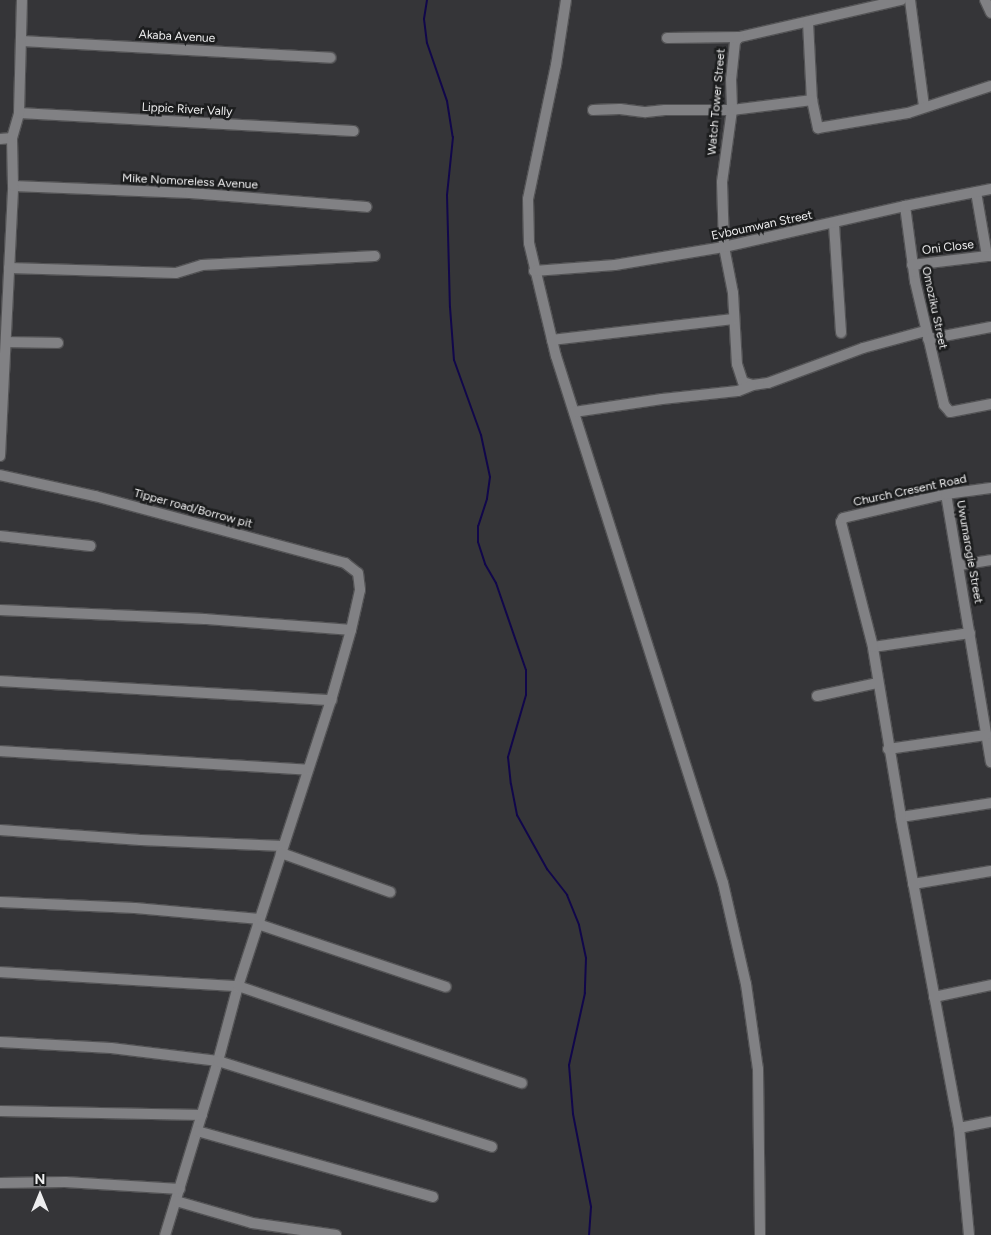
<!DOCTYPE html>
<html>
<head>
<meta charset="utf-8">
<style>
  body { margin:0 }
  #map { position:relative; width:991px; height:1235px; overflow:hidden; background:#353538; font-family:Figtree,sans-serif }
  div>[style] { position:absolute }
  .stream>* { height:2px; margin:-1px; padding:0 1px; transform-origin:1px; border-radius:1px; background:#11074b }
  .roads { filter:drop-shadow(1px 0 #535355) drop-shadow(-1px 0 #535355) drop-shadow(0 1px #535355) drop-shadow(0 -1px #535355) }
  .minor>* { height:10px; margin:-5px; padding:0 5px; transform-origin:5px; border-radius:5px; background:#818184 }
  span { translate:-50% -50%; white-space:nowrap; text-align:center; line-height:1.15; -webkit-text-stroke:5px #1c1d1e; paint-order:stroke }
  .street-label { font-size:12px; color:#eeeeef }
  .north { position:absolute; left:15px; top:1170px; width:50px; height:50px; -webkit-text-stroke:4px #1c1d1e; paint-order:stroke; rotate:0deg; font-size:14px; font-weight:700; line-height:20px; text-align:center; color:#eeeeef }
  .north::after { content:''; display:block; margin:auto; width:18px; height:22px; background:#eeeeef; clip-path:polygon(50% 0,100% 100%,50% 72%,0 100%) }
</style>
</head>
<body>
<div id="map">
  <div class="stream">
    <i style="left:427px;top:0;width:19px;rotate:99deg"></i>
    <i style="left:424px;top:19px;width:24px;rotate:83deg"></i>
    <i style="left:427px;top:43px;width:61px;rotate:71deg"></i>
    <i style="left:447px;top:101px;width:36px;rotate:81deg"></i>
    <i style="left:453px;top:137px;width:58px;rotate:95.9deg"></i>
    <i style="left:447px;top:195px;width:112px;rotate:88.5deg"></i>
    <i style="left:450px;top:307px;width:53px;rotate:85.7deg"></i>
    <i style="left:454px;top:360px;width:80px;rotate:70.2deg"></i>
    <i style="left:481px;top:435px;width:43px;rotate:77.9deg"></i>
    <i style="left:490px;top:477px;width:22px;rotate:98deg"></i>
    <i style="left:487px;top:499px;width:28px;rotate:108deg"></i>
    <i style="left:478px;top:526px;width:16px;rotate:90deg"></i>
    <i style="left:478px;top:542px;width:23px;rotate:72deg"></i>
    <i style="left:485px;top:564px;width:22px;rotate:60deg"></i>
    <i style="left:496px;top:583px;width:92px;rotate:71deg"></i>
    <i style="left:526px;top:670px;width:25px;rotate:90deg"></i>
    <i style="left:526px;top:695px;width:65px;rotate:106.2deg"></i>
    <i style="left:508px;top:757px;width:27px;rotate:84deg"></i>
    <i style="left:511px;top:784px;width:32px;rotate:79deg"></i>
    <i style="left:517px;top:815px;width:62px;rotate:60.9deg"></i>
    <i style="left:547px;top:869px;width:33px;rotate:52deg"></i>
    <i style="left:567px;top:895px;width:32px;rotate:68deg"></i>
    <i style="left:579px;top:925px;width:34px;rotate:78deg"></i>
    <i style="left:586px;top:958px;width:35px;rotate:92deg"></i>
    <i style="left:585px;top:993px;width:74px;rotate:102.5deg"></i>
    <i style="left:569px;top:1065px;width:49px;rotate:85.3deg"></i>
    <i style="left:573px;top:1114px;width:95px;rotate:79deg"></i>
    <i style="left:591px;top:1207px;width:28px;rotate:94deg"></i>
  </div>
  <div class="roads">
    <div class="minor">
      <i style="left:566px;top:0;width:66px;rotate:98.7deg"></i>
      <i style="left:556px;top:65px;width:137px;rotate:101.8deg"></i>
      <i style="left:528px;top:199px;width:44px;rotate:88.7deg"></i>
      <i style="left:529px;top:243px;width:116px;rotate:76.6deg"></i>
      <i style="left:556px;top:356px;width:553px;rotate:72.42deg"></i>
      <i style="left:723px;top:883px;width:104px;rotate:77.2deg"></i>
      <i style="left:746px;top:984px;width:86px;rotate:82deg"></i>
      <i style="left:758px;top:1069px;width:166px;rotate:89.3deg"></i>
      <i style="left:901px;top:0;width:166px;rotate:167.1deg"></i>
      <i style="left:739px;top:37px;width:6px;rotate:129deg"></i>
      <i style="left:735px;top:42px;width:37px;rotate:96deg"></i>
      <i style="left:731px;top:79px;width:31px;rotate:88deg"></i>
      <i style="left:732px;top:110px;width:73px;rotate:97.9deg"></i>
      <i style="left:722px;top:182px;width:65px;rotate:88.2deg"></i>
      <i style="left:724px;top:247px;width:47px;rotate:78.9deg"></i>
      <i style="left:733px;top:293px;width:71px;rotate:86.8deg"></i>
      <i style="left:737px;top:364px;width:19px;rotate:72deg"></i>
      <i style="left:743px;top:382px;width:10px;rotate:17deg"></i>
      <i style="left:753px;top:385px;width:15px;rotate:-8deg"></i>
      <i style="left:768px;top:383px;width:101px;rotate:-20.2deg"></i>
      <i style="left:863px;top:348px;width:64px;rotate:-15.3deg"></i>
      <i style="left:910px;top:0;width:108px;rotate:82.5deg"></i>
      <i style="left:985px;top:0;width:14px;rotate:65deg"></i>
      <i style="left:808px;top:22px;width:78px;rotate:87.1deg"></i>
      <i style="left:812px;top:100px;width:29px;rotate:78deg"></i>
      <i style="left:818px;top:128px;width:91px;rotate:-9.5deg"></i>
      <i style="left:908px;top:113px;width:87px;rotate:-18deg"></i>
      <i style="left:667px;top:38px;width:72px;rotate:-0.8deg"></i>
      <i style="left:22px;top:41px;width:309px;rotate:3.1deg"></i>
      <i style="left:593px;top:110px;width:27px;rotate:-2deg"></i>
      <i style="left:620px;top:109px;width:26px;rotate:7deg"></i>
      <i style="left:646px;top:112px;width:19px;rotate:-6deg"></i>
      <i style="left:665px;top:110px;width:67px"></i>
      <i style="left:732px;top:110px;width:81px;rotate:-7.1deg"></i>
      <i style="left:19px;top:113px;width:335px;rotate:3.1deg"></i>
      <i style="left:0;top:139px;width:12px;rotate:-5deg"></i>
      <i style="left:13px;top:186px;width:177px;rotate:2.3deg"></i>
      <i style="left:190px;top:193px;width:177px;rotate:4.5deg"></i>
      <i style="left:976px;top:192px;width:65px;rotate:80.2deg"></i>
      <i style="left:987px;top:256px;width:4px"></i>
      <i style="left:905px;top:206px;width:76px;rotate:82.4deg"></i>
      <i style="left:915px;top:281px;width:127px;rotate:76.8deg"></i>
      <i style="left:944px;top:405px;width:9px;rotate:49deg"></i>
      <i style="left:950px;top:412px;width:42px;rotate:-11deg"></i>
      <i style="left:834px;top:224px;width:109px;rotate:86.3deg"></i>
      <i style="left:912px;top:265px;width:76px;rotate:-6.8deg"></i>
      <i style="left:9px;top:268px;width:167px;rotate:1.7deg"></i>
      <i style="left:176px;top:273px;width:27px;rotate:-17deg"></i>
      <i style="left:202px;top:265px;width:173px;rotate:-3deg"></i>
      <i style="left:534px;top:271px;width:81px;rotate:-4.2deg"></i>
      <i style="left:615px;top:265px;width:110px;rotate:-9.4deg"></i>
      <i style="left:724px;top:247px;width:186px;rotate:-12.8deg"></i>
      <i style="left:905px;top:206px;width:88px;rotate:-11.2deg"></i>
      <i style="left:928px;top:339px;width:64px;rotate:-10.8deg"></i>
      <i style="left:552px;top:340px;width:182px;rotate:-6.6deg"></i>
      <i style="left:7px;top:342px;width:51px;rotate:1.1deg"></i>
      <i style="left:574px;top:412px;width:89px;rotate:-8.4deg"></i>
      <i style="left:662px;top:399px;width:76px;rotate:-6deg"></i>
      <i style="left:738px;top:391px;width:16px;rotate:-22deg"></i>
      <i style="left:0;top:456px;width:270px;rotate:-87.2deg"></i>
      <i style="left:13px;top:186px;width:48px;rotate:-91.2deg"></i>
      <i style="left:12px;top:138px;width:26px;rotate:-74deg"></i>
      <i style="left:19px;top:113px;width:113px;rotate:-88.5deg"></i>
      <i style="left:0;top:475px;width:97px;rotate:12.5deg"></i>
      <i style="left:95px;top:496px;width:259px;rotate:15deg"></i>
      <i style="left:345px;top:563px;width:16px;rotate:38deg"></i>
      <i style="left:358px;top:573px;width:17px;rotate:83deg"></i>
      <i style="left:360px;top:590px;width:41px;rotate:102.7deg"></i>
      <i style="left:351px;top:630px;width:73px;rotate:105.9deg"></i>
      <i style="left:331px;top:700px;width:301px;rotate:108deg"></i>
      <i style="left:238px;top:986px;width:78px;rotate:104.9deg"></i>
      <i style="left:218px;top:1061px;width:182px;rotate:106.9deg"></i>
      <i style="left:946px;top:494px;width:272px;rotate:80.5deg"></i>
      <i style="left:0;top:536px;width:91px;rotate:6.3deg"></i>
      <i style="left:960px;top:565px;width:31px;rotate:-9deg"></i>
      <i style="left:0;top:610px;width:205px;rotate:2.5deg"></i>
      <i style="left:205px;top:619px;width:146px;rotate:4.3deg"></i>
      <i style="left:873px;top:647px;width:98px;rotate:-8.2deg"></i>
      <i style="left:0;top:681px;width:332px;rotate:3.3deg"></i>
      <i style="left:817px;top:696px;width:61px;rotate:-12.2deg"></i>
      <i style="left:888px;top:749px;width:99px;rotate:-8.1deg"></i>
      <i style="left:0;top:751px;width:308px;rotate:3.5deg"></i>
      <i style="left:901px;top:817px;width:91px;rotate:-8.8deg"></i>
      <i style="left:0;top:830px;width:141px;rotate:4.1deg"></i>
      <i style="left:141px;top:840px;width:142px;rotate:2.4deg"></i>
      <i style="left:281px;top:853px;width:116px;rotate:19.7deg"></i>
      <i style="left:913px;top:884px;width:79px;rotate:-9.5deg"></i>
      <i style="left:0;top:902px;width:135px;rotate:2.5deg"></i>
      <i style="left:135px;top:908px;width:125px;rotate:5deg"></i>
      <i style="left:258px;top:924px;width:198px;rotate:18.5deg"></i>
      <i style="left:0;top:972px;width:238px;rotate:3.4deg"></i>
      <i style="left:238px;top:986px;width:300px;rotate:18.9deg"></i>
      <i style="left:934px;top:997px;width:58px;rotate:-11.9deg"></i>
      <i style="left:0;top:1042px;width:111px;rotate:3.1deg"></i>
      <i style="left:111px;top:1048px;width:108px;rotate:6.9deg"></i>
      <i style="left:218px;top:1061px;width:287px;rotate:17.4deg"></i>
      <i style="left:0;top:1111px;width:202px;rotate:1.1deg"></i>
      <i style="left:959px;top:1128px;width:33px;rotate:-11deg"></i>
      <i style="left:197px;top:1131px;width:245px;rotate:15.6deg"></i>
      <i style="left:0;top:1183px;width:65px;rotate:-0.9deg"></i>
      <i style="left:65px;top:1182px;width:115px;rotate:3.5deg"></i>
      <i style="left:176px;top:1201px;width:79px;rotate:16.1deg"></i>
      <i style="left:252px;top:1223px;width:85px;rotate:8.1deg"></i>
      <i style="left:969px;top:1235px;width:107px;rotate:-95.3deg"></i>
      <i style="left:959px;top:1128px;width:316px;rotate:-100.6deg"></i>
      <i style="left:901px;top:817px;width:172px;rotate:-99.4deg"></i>
      <i style="left:873px;top:647px;width:129px;rotate:-104.4deg"></i>
      <i style="left:841px;top:522px;width:4px;rotate:-63deg"></i>
      <i style="left:843px;top:518px;width:106px;rotate:-13.1deg"></i>
      <i style="left:946px;top:494px;width:45px;rotate:-7.6deg"></i>
    </div>
  </div>
  <div class="street-label">
    <span style="left:177px;top:37px;rotate:3deg">Akaba Avenue</span>
    <span style="left:717px;top:102px;rotate:-85deg">Watch Tower Street</span>
    <span style="left:187px;top:110px;rotate:3deg">Lippic River Vally</span>
    <span style="left:190px;top:182px;rotate:3deg">Mike Nomoreless Avenue</span>
    <span style="left:762px;top:226px;rotate:-12deg">Evboumwan Street</span>
    <span style="left:948px;top:248px;rotate:-7deg">Oni Close</span>
    <span style="left:934px;top:308px;rotate:78deg">Omoziku Street</span>
    <span style="left:910px;top:491px;rotate:-12deg">Church Cresent Road</span>
    <span style="left:193px;top:509px;rotate:15deg">Tipper road/Borrow pit</span>
    <span style="left:969px;top:552px;rotate:80deg">Uwumarogie Street</span>
  </div>
  <div class="north">N</div>
</div>
</body>
</html>
